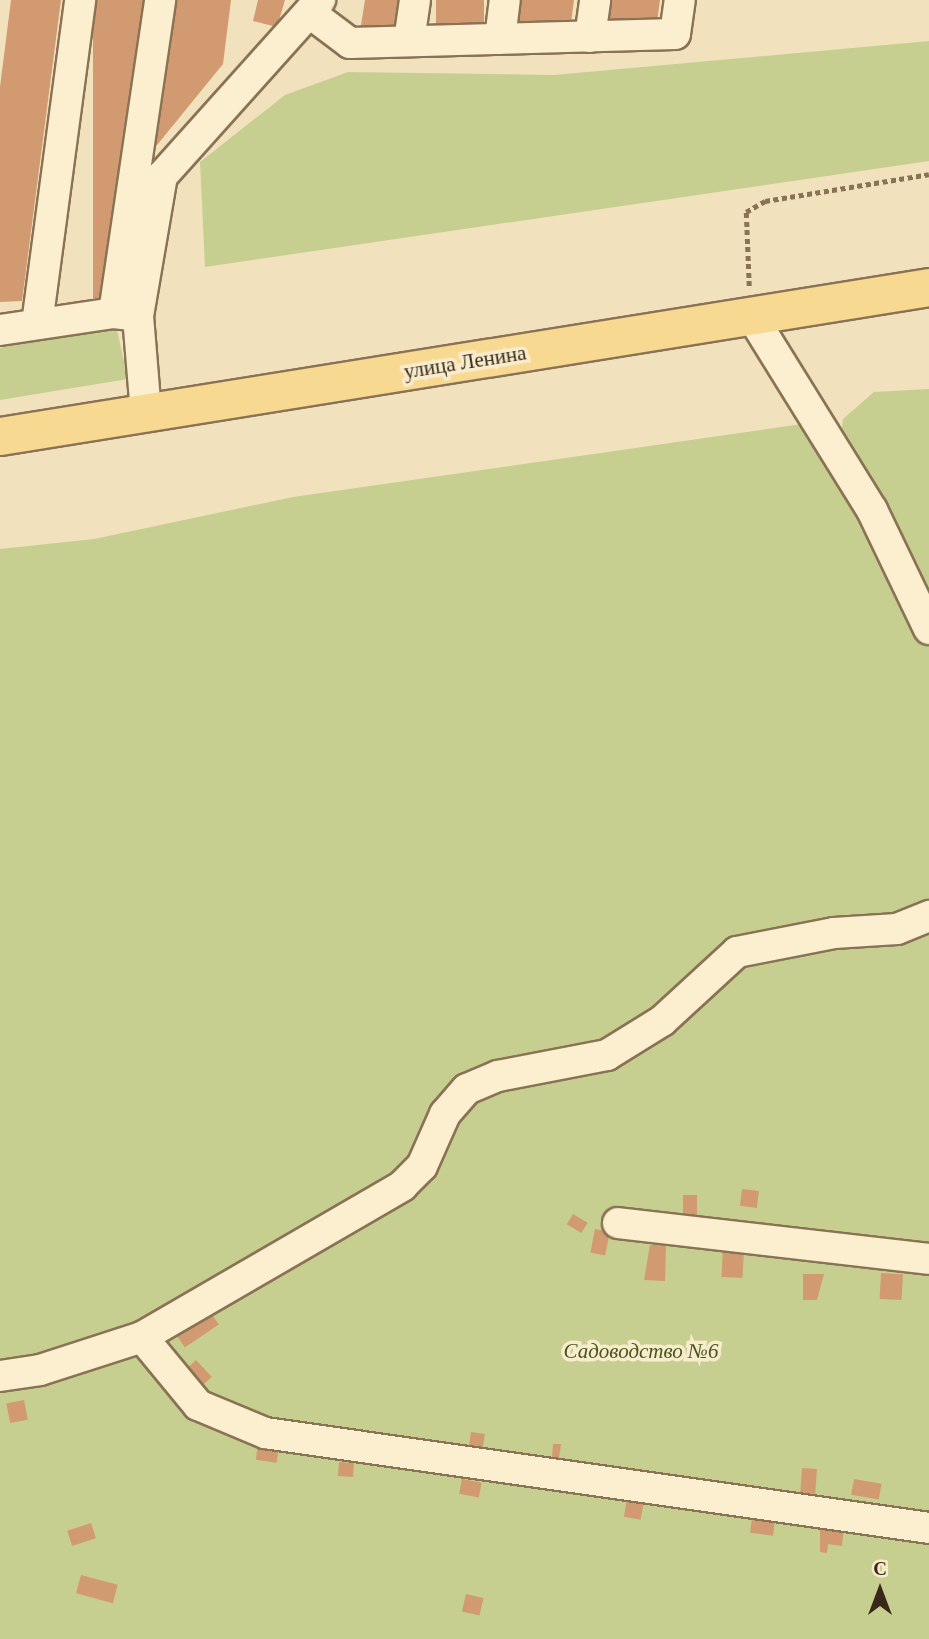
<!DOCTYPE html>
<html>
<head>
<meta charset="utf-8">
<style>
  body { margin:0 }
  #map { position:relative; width:929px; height:1639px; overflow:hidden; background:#f1e2bd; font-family:"Times New Roman",serif }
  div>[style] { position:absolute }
  .green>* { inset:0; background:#c7cf90 }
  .building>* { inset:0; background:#d29a70; transform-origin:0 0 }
  .path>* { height:4.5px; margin-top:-2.25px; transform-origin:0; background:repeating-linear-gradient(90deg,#8a7255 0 5px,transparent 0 8.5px) }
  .roads { filter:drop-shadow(2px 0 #8a7255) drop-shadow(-2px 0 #8a7255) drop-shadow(0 2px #8a7255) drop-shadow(0 -2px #8a7255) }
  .minor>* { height:30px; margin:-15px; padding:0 15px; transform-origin:15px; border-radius:15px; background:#fbefd0 }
  .major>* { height:37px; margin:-18.5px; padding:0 18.5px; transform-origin:18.5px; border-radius:18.5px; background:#f8d991 }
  span { translate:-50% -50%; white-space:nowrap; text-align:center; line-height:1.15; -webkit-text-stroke:7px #f8eccd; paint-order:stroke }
  .street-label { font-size:21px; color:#38291b }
  .park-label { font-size:21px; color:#475620; font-style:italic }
  .north { position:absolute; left:845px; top:1555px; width:70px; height:70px; -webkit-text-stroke:5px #f8eccd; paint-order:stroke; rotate:0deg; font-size:19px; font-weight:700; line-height:28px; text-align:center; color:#38291b }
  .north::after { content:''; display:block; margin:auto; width:24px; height:32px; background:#38291b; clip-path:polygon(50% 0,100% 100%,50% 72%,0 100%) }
</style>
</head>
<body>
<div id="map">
  <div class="green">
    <i style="clip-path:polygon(929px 41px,929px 161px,205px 267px,200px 162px,285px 95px,348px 72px,554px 75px)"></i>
    <i style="clip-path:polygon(115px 321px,128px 379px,0 400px,0 348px)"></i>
    <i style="clip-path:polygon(929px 389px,929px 1639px,0 1639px,0 549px,94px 539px,293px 497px,802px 424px,839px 455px,843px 419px,874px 392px)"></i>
  </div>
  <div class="building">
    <i style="clip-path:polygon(11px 0,61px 0,22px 301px,0 302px,0 87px)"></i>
    <i style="left:93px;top:0;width:51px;height:298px"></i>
    <i style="clip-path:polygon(174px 0,231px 0,223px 64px,153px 150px)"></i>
    <i style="clip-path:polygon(258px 0,285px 0,277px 27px,253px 21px)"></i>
    <i style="clip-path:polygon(365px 0,400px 0,395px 32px,360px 31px)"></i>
    <i style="left:436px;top:0;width:48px;height:28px"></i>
    <i style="clip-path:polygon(520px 0,574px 0,570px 30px,516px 31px)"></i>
    <i style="clip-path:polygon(608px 0,660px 0,656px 29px,605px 24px)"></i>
    <i style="left:742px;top:1189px;width:17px;height:17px;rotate:7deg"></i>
    <i style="left:683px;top:1195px;width:14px;height:23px"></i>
    <i style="left:573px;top:1214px;width:17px;height:12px;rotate:31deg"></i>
    <i style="left:595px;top:1229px;width:15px;height:24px;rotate:11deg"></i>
    <i style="clip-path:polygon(650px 1245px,666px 1245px,665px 1281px,644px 1280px)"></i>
    <i style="left:723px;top:1248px;width:21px;height:29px;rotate:3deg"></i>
    <i style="left:881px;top:1273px;width:22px;height:26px;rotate:3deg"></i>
    <i style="clip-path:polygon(803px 1274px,824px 1274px,817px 1300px,803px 1300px)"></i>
    <i style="left:211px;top:1313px;width:14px;height:41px;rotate:56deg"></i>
    <i style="left:196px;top:1360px;width:23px;height:12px;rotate:47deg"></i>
    <i style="left:24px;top:1400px;width:20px;height:18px;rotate:79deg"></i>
    <i style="left:471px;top:1432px;width:14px;height:19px;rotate:8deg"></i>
    <i style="left:259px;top:1437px;width:21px;height:23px;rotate:8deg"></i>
    <i style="clip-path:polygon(553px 1444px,561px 1444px,559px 1458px,552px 1458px)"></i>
    <i style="left:339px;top:1462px;width:15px;height:14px;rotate:4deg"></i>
    <i style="left:802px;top:1468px;width:15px;height:25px;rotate:4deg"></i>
    <i style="left:462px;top:1479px;width:20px;height:15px;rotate:11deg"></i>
    <i style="left:854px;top:1479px;width:28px;height:16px;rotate:10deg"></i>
    <i style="left:627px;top:1499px;width:17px;height:18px;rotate:10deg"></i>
    <i style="left:753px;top:1510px;width:23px;height:23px;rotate:7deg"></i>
    <i style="left:91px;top:1523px;width:16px;height:25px;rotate:72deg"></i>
    <i style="clip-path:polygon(820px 1523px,844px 1526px,842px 1546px,828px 1544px,827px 1553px,820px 1552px)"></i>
    <i style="left:81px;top:1575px;width:38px;height:19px;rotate:15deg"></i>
    <i style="left:466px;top:1594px;width:18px;height:18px;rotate:13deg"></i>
  </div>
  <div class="path">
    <i style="left:749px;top:286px;width:74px;rotate:-92.3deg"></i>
    <i style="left:746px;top:212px;width:22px;rotate:-30deg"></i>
    <i style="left:765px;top:201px;width:166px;rotate:-9.3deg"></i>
  </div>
  <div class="roads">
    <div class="minor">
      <i style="left:310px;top:13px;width:50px;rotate:36.9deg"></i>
      <i style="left:350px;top:43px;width:325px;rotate:-1.6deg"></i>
      <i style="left:675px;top:34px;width:34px;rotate:-82deg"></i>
      <i style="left:590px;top:37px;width:37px;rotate:-82deg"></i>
      <i style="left:500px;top:39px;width:39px;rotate:-83deg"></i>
      <i style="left:409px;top:41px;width:41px;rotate:-81.7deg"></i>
      <i style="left:114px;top:313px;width:316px;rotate:-81.6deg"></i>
      <i style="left:751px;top:315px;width:229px;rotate:58.2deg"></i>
      <i style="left:872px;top:510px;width:132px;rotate:64.4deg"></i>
      <i style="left:138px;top:316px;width:142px;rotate:-80.3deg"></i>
      <i style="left:162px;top:176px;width:237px;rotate:-48.1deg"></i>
      <i style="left:37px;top:324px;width:327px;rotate:-82.4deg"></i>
      <i style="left:0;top:330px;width:115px;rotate:-8.5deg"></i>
      <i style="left:114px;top:313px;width:24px;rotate:7deg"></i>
      <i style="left:138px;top:316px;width:98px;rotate:85.3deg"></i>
      <i style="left:618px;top:1223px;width:313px;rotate:6.6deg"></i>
      <i style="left:142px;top:1337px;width:88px;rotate:50.5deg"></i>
      <i style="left:198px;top:1405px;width:73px;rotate:22.7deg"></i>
      <i style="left:265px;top:1433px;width:671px;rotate:8.14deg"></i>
      <i style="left:0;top:1376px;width:40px;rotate:-8.5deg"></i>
      <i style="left:40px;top:1370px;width:107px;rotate:-17.9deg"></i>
      <i style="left:142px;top:1337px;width:301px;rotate:-30.1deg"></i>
      <i style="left:402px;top:1186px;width:28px;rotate:-45deg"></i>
      <i style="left:422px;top:1166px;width:57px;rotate:-66.1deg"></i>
      <i style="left:445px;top:1114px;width:33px;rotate:-49deg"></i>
      <i style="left:467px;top:1089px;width:34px;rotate:-23deg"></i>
      <i style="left:498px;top:1076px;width:111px;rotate:-10.9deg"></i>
      <i style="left:607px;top:1055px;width:65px;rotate:-31.7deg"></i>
      <i style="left:662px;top:1021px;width:102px;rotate:-42.6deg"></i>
      <i style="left:737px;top:952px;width:99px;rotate:-11.1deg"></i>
      <i style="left:834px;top:933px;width:63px;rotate:-3.6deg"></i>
      <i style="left:897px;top:929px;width:35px;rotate:-22deg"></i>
    </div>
    <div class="major">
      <i style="left:0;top:436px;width:941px;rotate:-9.11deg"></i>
    </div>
  </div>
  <div class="street-label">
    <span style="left:465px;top:362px;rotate:-9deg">улица Ленина</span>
  </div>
  <div class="park-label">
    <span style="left:641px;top:1351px">Садоводство №6</span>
  </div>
  <div class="north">С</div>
</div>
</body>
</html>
